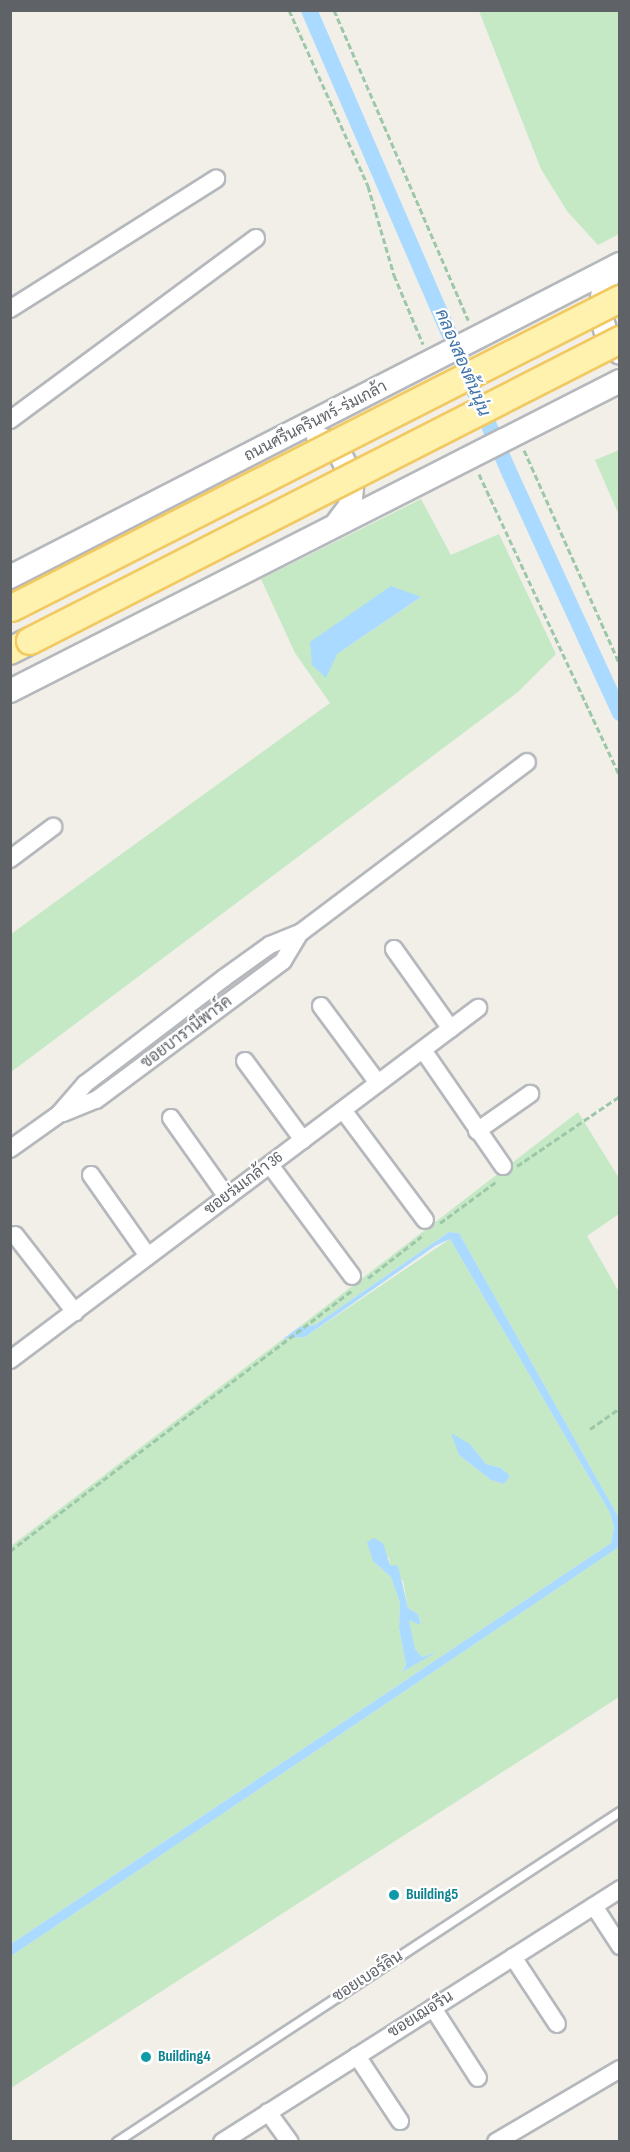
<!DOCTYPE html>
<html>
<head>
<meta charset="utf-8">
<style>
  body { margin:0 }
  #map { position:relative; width:630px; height:2152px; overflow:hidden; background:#f1efe8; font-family:"Sofia Sans Condensed",Sarabun,sans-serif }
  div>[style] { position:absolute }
  .green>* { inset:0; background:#c5e8c5 }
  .water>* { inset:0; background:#aadaff }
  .canal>* { height:16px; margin:-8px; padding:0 8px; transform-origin:8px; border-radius:8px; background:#aadaff }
  .path>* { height:3px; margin-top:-1.5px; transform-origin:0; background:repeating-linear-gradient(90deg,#9cc7a9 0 6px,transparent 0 9px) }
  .roads { filter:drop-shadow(2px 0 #b5b8bc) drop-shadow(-2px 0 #b5b8bc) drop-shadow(0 2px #b5b8bc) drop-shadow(0 -2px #b5b8bc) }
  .service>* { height:8px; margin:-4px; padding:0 4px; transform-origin:4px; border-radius:4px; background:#fff }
  .minor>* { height:16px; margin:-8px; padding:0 8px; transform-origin:8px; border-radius:8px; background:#fff }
  .secondary>* { height:22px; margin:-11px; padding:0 11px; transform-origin:11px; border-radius:11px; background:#fff }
  .primary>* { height:26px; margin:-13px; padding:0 13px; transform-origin:13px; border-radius:13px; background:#fff2af }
  .bridges { filter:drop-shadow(2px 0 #f2c960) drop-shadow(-2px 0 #f2c960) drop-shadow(0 2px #f2c960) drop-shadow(0 -2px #f2c960) }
  .primary-bridge>* { height:26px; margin:-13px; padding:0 13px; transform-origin:13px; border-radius:13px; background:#fff2af }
  .dots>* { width:16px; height:16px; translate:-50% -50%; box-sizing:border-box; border:3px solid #fff; border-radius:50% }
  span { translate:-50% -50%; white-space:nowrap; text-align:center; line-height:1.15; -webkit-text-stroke:4.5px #fff; paint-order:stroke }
  .street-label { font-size:16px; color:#5f6368 }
  .culture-label { font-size:16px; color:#0d838f; font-weight:700 }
  .left { translate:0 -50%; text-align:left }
  .water-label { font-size:18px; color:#4174aa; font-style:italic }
  .frame { position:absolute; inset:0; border:12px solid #5f6368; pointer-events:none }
</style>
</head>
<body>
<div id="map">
  <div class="green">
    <i style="clip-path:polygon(479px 11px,619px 11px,619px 234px,598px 245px,567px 211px,541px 169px)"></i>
    <i style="clip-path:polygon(619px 450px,619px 515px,595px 460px)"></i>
    <i style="clip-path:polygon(evenodd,421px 499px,451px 555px,499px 534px,556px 654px,518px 692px,11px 1072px,11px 934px,330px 703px,295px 653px,261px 579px,421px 499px,391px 586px,420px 598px,337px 654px,366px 606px,391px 586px)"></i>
    <i style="clip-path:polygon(578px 1112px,619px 1178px,619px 1214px,587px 1236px,619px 1292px,619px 1518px,459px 1233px,449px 1232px,315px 1325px,299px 1327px)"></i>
    <i style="clip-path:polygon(evenodd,450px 1239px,610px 1513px,614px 1528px,611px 1543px,11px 1944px,11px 1546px,283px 1339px,305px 1337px,450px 1239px,470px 1444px,486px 1464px,501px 1468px,510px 1476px,504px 1484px,491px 1480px,459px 1455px,470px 1444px,450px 1239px,389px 1557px,390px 1565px,403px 1581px,408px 1608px,418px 1614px,421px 1624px,408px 1619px,415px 1649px,422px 1657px,434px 1653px,402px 1671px,406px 1665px,399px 1628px,400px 1603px,391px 1577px,373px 1561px,389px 1557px)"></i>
    <i style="clip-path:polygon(619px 1547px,619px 1697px,11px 2088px,11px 1956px)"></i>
  </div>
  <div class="water">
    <i style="clip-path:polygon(391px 586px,421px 597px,337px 654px,326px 678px,312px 665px,310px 642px)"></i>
    <i style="clip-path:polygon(449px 1232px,459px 1233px,619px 1518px,619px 1547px,11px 1956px,11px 1944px,611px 1543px,614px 1528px,610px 1513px,450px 1239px,435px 1246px,305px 1337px,283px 1339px,299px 1327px,315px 1325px)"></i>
    <i style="clip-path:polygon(451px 1433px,470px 1444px,486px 1464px,501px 1468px,510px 1476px,504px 1484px,491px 1480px,459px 1455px)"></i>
    <i style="clip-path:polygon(374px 1538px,383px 1543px,390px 1565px,398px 1566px,408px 1608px,418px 1614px,421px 1625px,409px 1620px,415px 1649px,422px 1657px,437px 1652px,402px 1672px,406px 1665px,399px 1628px,400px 1603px,391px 1577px,373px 1561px,367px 1542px)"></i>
  </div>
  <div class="canal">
    <i style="left:309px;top:10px;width:506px;rotate:66.58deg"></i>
    <i style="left:510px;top:474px;width:263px;rotate:65.3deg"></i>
  </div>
  <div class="path">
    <i style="left:289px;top:10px;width:193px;rotate:65.8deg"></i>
    <i style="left:368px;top:186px;width:93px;rotate:73.7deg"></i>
    <i style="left:394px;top:275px;width:75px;rotate:67.2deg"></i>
    <i style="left:334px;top:10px;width:338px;rotate:66.6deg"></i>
    <i style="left:524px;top:450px;width:235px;rotate:65.9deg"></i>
    <i style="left:479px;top:474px;width:334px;rotate:65deg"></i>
    <i style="left:517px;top:1166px;width:125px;rotate:-34.2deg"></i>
    <i style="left:440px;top:1223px;width:71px;rotate:-36.4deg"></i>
    <i style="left:368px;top:1278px;width:68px;rotate:-37.9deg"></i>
    <i style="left:590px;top:1429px;width:37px;rotate:-35deg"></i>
    <i style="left:10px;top:1551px;width:429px;rotate:-37.3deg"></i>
  </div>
  <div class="roads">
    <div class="service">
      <i style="left:117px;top:2142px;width:602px;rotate:-33.27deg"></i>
    </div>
    <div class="minor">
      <i style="left:10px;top:309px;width:244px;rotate:-32.3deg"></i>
      <i style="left:10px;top:420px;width:306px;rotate:-36.5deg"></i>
      <i style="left:10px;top:859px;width:54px;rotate:-36.7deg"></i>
      <i style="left:394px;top:949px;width:98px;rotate:54.5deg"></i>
      <i style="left:321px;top:1006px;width:96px;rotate:53.5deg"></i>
      <i style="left:423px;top:1050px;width:141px;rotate:55.4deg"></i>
      <i style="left:245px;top:1061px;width:98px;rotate:53.7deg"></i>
      <i style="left:343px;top:1110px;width:137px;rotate:53.3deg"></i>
      <i style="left:63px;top:1113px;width:35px;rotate:-22deg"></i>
      <i style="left:96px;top:1100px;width:233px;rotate:-36.6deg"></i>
      <i style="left:283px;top:961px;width:33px;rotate:-59deg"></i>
      <i style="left:171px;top:1118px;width:97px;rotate:54.7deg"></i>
      <i style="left:477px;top:1131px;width:65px;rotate:-34.9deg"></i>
      <i style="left:10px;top:1149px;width:60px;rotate:-35.5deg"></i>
      <i style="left:59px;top:1114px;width:40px;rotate:-49deg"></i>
      <i style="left:85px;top:1084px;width:175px;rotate:-37.3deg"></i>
      <i style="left:224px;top:978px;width:57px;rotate:-35.7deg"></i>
      <i style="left:270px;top:945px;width:32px;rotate:-22deg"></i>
      <i style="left:300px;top:933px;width:284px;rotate:-37deg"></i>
      <i style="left:270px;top:1165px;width:138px;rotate:53.5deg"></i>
      <i style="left:91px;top:1175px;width:99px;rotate:54.9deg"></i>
      <i style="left:15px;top:1235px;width:98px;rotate:52.1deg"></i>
      <i style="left:10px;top:1360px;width:586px;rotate:-36.95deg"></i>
      <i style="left:594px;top:1906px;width:48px;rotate:57deg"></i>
      <i style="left:513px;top:1957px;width:80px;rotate:56.7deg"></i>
      <i style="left:433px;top:2008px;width:83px;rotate:57.3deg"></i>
      <i style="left:357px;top:2056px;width:78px;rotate:56.5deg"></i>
      <i style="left:268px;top:2112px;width:37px;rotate:54deg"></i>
      <i style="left:222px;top:2142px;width:472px;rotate:-32.4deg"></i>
      <i style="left:496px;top:2142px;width:144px;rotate:-30.5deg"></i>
    </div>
    <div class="secondary">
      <i style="left:616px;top:266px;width:21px;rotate:125deg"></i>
      <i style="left:604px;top:283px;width:30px;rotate:98deg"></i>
      <i style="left:600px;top:313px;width:27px;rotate:73deg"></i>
      <i style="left:608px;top:339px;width:18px;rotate:49deg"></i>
      <i style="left:318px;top:438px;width:12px;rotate:20deg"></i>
      <i style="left:329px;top:442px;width:16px;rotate:47deg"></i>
      <i style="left:340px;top:454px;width:28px;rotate:63deg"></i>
      <i style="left:353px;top:479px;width:27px;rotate:96deg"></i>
      <i style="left:350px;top:506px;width:21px;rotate:127deg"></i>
      <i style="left:10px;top:577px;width:686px;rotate:-27.16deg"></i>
      <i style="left:10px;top:691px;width:684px;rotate:-26.94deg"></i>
    </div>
    <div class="primary">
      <i style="left:10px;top:651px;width:22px;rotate:-27deg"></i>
    </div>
  </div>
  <div class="bridges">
    <div class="primary-bridge">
      <i style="left:12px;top:608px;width:682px;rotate:-26.94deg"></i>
      <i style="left:30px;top:641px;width:662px;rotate:-27.03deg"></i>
    </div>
  </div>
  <div class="dots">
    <i style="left:394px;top:1895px;background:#0f9aa8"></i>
    <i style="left:146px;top:2057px;background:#0f9aa8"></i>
  </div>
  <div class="street-label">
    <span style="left:316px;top:422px;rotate:-27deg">ถนนศรีนครินทร์-ร่มเกล้า</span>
    <span style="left:187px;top:1033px;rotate:-37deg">ซอยบารานีพาร์ค</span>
    <span style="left:244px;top:1184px;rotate:-37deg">ซอยร่มเกล้า 36</span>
    <span style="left:368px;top:1977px;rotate:-33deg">ซอยเบอร์ลิน</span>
    <span style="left:421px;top:2015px;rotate:-32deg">ซอยเฌอรีน</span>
  </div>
  <div class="culture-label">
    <span class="left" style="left:406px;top:1895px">Building5</span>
    <span class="left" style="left:158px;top:2057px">Building4</span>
  </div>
  <div class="water-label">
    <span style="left:462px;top:363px;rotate:67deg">คลองสองต้นนุ่น</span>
  </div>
  <div class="frame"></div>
</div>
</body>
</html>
